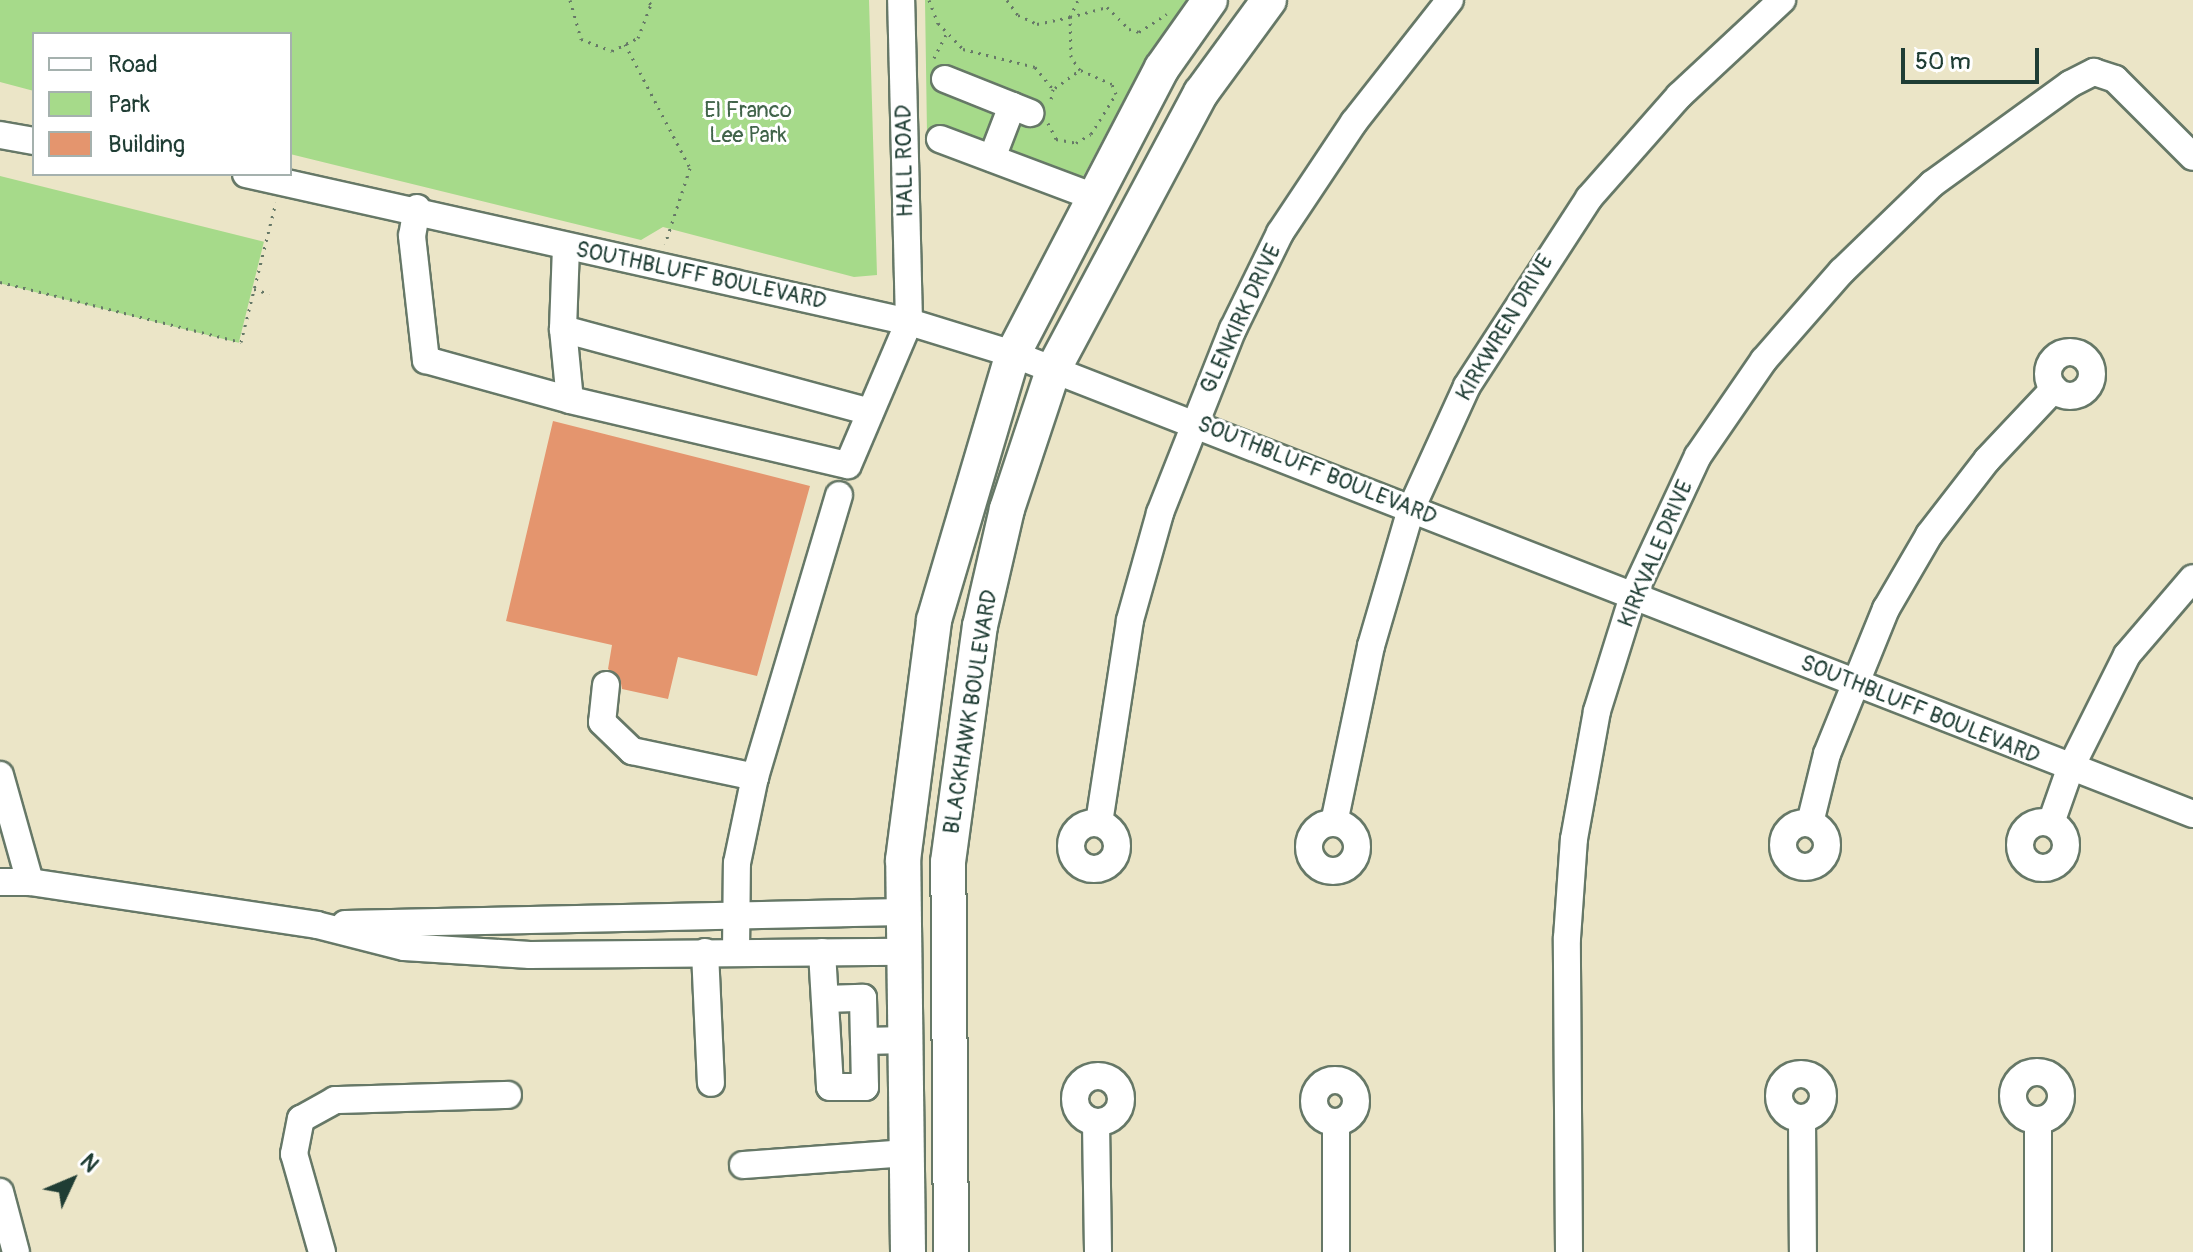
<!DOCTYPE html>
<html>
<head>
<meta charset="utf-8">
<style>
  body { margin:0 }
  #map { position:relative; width:2193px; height:1252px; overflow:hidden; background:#ebe5c7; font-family:Pangolin,sans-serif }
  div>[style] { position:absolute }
  .green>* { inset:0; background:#a6da8a; transform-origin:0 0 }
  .building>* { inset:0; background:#e4956e }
  .path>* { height:3px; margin-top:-1.5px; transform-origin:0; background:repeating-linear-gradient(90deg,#667867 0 2px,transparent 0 8px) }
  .roads { filter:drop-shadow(2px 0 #667867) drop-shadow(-2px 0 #667867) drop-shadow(0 2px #667867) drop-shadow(0 -2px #667867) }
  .minor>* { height:26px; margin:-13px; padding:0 13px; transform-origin:13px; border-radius:13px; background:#fff }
  .minor>.ring { margin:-13px; padding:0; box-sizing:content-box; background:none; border:26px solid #fff; border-radius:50% }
  .major>* { height:34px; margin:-17px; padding:0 17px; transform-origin:17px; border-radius:17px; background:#fff }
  span { translate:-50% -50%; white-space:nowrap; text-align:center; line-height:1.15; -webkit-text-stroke:6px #fff; paint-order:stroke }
  .park-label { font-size:22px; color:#41644a }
  .street-label { font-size:22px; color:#1f3d34 }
  .legend { position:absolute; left:32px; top:32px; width:260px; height:144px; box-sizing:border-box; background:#fff; border:2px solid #a5b1ae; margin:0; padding:10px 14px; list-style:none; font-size:24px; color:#1f3d34 }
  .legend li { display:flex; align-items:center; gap:16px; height:40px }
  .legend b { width:40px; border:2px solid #a5b1ae }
  .north { position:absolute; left:32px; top:1140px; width:80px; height:80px; -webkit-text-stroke:6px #fff; paint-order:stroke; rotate:46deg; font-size:22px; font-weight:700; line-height:32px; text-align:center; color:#1f3d34 }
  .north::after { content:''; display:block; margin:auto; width:28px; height:36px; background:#1f3d34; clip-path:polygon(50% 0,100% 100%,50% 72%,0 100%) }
  .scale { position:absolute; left:1901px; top:48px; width:138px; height:36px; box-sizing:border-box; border:4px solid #1f3d34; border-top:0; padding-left:10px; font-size:24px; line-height:28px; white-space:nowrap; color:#1f3d34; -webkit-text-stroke:6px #fff; paint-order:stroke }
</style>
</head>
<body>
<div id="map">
  <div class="green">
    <i style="clip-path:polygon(0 0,869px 0,877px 275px,854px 277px,663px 227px,641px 240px,290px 154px,290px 34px,34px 34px,34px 91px,0 82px)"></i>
    <i style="clip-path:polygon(925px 0,1188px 0,1131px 86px,1076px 190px,927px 133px)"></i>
    <i style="left:0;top:176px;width:272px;height:104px;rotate:14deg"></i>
  </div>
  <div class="building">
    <i style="clip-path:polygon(553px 421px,810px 486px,757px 676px,678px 657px,668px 699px,622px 689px,620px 678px,608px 669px,612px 645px,506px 621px)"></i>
  </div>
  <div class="path">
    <i style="left:570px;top:0;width:41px;rotate:74.2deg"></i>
    <i style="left:581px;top:39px;width:33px;rotate:21deg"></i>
    <i style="left:612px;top:51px;width:29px;rotate:-27deg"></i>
    <i style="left:638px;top:38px;width:36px;rotate:-69deg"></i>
    <i style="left:651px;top:4px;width:6px;rotate:-141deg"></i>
    <i style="left:929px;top:0;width:25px;rotate:69deg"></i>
    <i style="left:938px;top:23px;width:36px;rotate:46deg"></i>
    <i style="left:963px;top:49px;width:74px;rotate:14deg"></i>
    <i style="left:1035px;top:67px;width:28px;rotate:51deg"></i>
    <i style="left:1053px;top:89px;width:15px;rotate:101deg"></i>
    <i style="left:1007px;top:0;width:19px;rotate:54deg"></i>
    <i style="left:1018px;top:15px;width:21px;rotate:25deg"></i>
    <i style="left:1037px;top:24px;width:34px;rotate:-12deg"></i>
    <i style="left:1070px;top:17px;width:19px;rotate:-65deg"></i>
    <i style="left:625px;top:44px;width:140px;rotate:62.3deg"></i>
    <i style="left:690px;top:168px;width:80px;rotate:108.2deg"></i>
    <i style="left:934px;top:58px;width:28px;rotate:-63deg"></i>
    <i style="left:1055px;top:88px;width:31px;rotate:-36deg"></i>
    <i style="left:1048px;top:123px;width:18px;rotate:63deg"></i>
    <i style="left:1056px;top:139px;width:20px;rotate:11deg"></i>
    <i style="left:1076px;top:143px;width:17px;rotate:-31deg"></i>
    <i style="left:1091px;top:134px;width:47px;rotate:-58deg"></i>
    <i style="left:1116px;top:94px;width:11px;rotate:-112deg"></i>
    <i style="left:1112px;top:84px;width:35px;rotate:-156deg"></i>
    <i style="left:1080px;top:70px;width:16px;rotate:-125deg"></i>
    <i style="left:1071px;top:57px;width:40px;rotate:-91.4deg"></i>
    <i style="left:1070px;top:17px;width:38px;rotate:-15deg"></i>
    <i style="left:1107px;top:7px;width:31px;rotate:45deg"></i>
    <i style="left:1129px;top:29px;width:10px;rotate:17deg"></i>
    <i style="left:1139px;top:32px;width:33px;rotate:-33deg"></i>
    <i style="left:0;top:282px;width:248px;rotate:14deg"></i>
    <i style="left:241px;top:342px;width:144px;rotate:-76deg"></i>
    <i style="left:254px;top:289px;width:16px;rotate:18deg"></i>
  </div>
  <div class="roads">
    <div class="minor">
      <i style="left:945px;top:79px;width:92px;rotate:21.8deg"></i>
      <i style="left:0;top:135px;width:35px;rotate:10deg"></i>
      <i style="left:940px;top:139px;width:162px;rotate:20.6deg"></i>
      <i style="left:992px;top:158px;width:56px;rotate:-69deg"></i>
      <i style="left:246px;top:174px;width:679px;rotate:12.58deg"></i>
      <i style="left:909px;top:322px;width:109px;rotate:17.1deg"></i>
      <i style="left:1013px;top:354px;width:1266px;rotate:21.3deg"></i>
      <i style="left:417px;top:208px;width:28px;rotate:100deg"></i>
      <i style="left:412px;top:236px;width:125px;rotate:83.6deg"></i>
      <i style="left:426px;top:360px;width:149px;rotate:15.5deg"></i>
      <i style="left:566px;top:247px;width:82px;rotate:92.1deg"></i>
      <i style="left:563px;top:329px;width:71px;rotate:84.4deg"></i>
      <i style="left:570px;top:400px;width:285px;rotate:13.2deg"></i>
      <i style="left:848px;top:465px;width:155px;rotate:-66.9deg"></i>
      <i style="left:909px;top:322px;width:322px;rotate:-91.4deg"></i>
      <i style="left:563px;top:329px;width:318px;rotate:15.1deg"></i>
      <i class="ring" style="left:2048px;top:352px;width:18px;height:18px"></i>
      <i style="left:606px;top:685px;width:37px;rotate:96deg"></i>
      <i style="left:602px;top:722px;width:42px;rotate:44deg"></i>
      <i style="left:632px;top:751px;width:126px;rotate:11.9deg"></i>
      <i style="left:0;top:775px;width:111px;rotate:74.3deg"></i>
      <i style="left:30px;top:882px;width:290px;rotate:8.5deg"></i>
      <i style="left:317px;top:925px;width:90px;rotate:14.2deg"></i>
      <i style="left:404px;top:947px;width:126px;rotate:3.6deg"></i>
      <i style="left:530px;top:955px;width:375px;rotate:-0.5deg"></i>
      <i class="ring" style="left:2020px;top:822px;width:20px;height:20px"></i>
      <i class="ring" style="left:1071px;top:823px;width:20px;height:20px"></i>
      <i class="ring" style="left:1783px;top:823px;width:18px;height:18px"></i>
      <i style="left:1099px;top:823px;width:205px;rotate:-81.3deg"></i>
      <i style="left:1130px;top:620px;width:111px;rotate:-74.3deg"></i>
      <i style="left:1160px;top:513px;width:198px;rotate:-68.4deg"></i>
      <i style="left:1233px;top:329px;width:107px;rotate:-63.9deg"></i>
      <i style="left:1280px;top:233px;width:133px;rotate:-56.3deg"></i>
      <i style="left:1354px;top:122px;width:155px;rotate:-51.8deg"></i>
      <i style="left:1334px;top:823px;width:181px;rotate:-78.2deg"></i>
      <i style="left:1371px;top:646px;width:143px;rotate:-73.7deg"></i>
      <i style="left:1411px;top:509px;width:135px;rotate:-65.5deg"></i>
      <i style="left:1467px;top:386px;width:224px;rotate:-57deg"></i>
      <i style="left:1589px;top:198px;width:136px;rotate:-48.6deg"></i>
      <i style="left:1679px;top:96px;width:141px;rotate:-43deg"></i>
      <i style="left:1810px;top:823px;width:71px;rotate:-76.2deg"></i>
      <i style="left:1827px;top:754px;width:157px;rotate:-67.9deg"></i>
      <i style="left:1886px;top:609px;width:86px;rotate:-59.8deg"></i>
      <i style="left:1929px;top:535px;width:95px;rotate:-52.3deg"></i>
      <i style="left:1987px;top:460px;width:98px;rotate:-46.7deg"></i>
      <i style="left:2051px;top:823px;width:57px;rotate:-70.6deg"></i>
      <i style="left:2070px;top:769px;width:127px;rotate:-63.4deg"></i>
      <i style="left:2127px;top:655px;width:101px;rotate:-49.4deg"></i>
      <i class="ring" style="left:1309px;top:823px;width:22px;height:22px"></i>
      <i style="left:0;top:882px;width:30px"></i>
      <i style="left:345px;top:924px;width:558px;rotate:-1.23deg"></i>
      <i style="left:705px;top:952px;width:131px;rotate:87.4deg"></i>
      <i style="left:736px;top:952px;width:89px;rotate:-89.4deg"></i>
      <i style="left:737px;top:863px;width:88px;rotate:-78.2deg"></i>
      <i style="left:755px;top:777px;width:294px;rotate:-73.4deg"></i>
      <i style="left:822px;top:952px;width:135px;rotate:86.6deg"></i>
      <i style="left:830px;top:1087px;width:35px"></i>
      <i style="left:865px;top:1087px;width:46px;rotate:-91.2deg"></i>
      <i style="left:864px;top:1041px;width:42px;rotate:-1.4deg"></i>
      <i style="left:825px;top:999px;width:38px;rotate:-2deg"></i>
      <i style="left:863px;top:998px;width:43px;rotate:88.7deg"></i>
      <i class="ring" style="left:2013px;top:1072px;width:22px;height:22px"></i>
      <i class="ring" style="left:1779px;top:1074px;width:18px;height:18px"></i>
      <i class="ring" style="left:1075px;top:1076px;width:20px;height:20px"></i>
      <i class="ring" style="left:1314px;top:1080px;width:16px;height:16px"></i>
      <i style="left:1802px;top:1119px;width:133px;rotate:89.6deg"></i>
      <i style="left:1096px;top:1123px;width:129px;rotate:89.1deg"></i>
      <i style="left:743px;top:1165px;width:165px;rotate:-4.2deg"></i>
      <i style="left:0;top:1192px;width:62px;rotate:75.1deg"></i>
      <i style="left:322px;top:1252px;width:102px;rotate:-105.9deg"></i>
      <i style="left:294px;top:1154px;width:36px;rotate:-79deg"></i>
      <i style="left:301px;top:1119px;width:39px;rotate:-29deg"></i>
      <i style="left:335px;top:1100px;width:173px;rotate:-1.7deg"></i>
      <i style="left:1336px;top:1252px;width:130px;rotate:-90deg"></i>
      <i style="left:1569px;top:1252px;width:314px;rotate:-90.4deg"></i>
      <i style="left:1567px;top:938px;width:99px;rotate:-86deg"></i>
      <i style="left:1574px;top:839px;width:130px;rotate:-79.8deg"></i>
      <i style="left:1597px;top:711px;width:124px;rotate:-72.6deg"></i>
      <i style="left:1634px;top:593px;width:151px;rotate:-65deg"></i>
      <i style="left:1698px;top:456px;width:116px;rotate:-55.5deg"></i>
      <i style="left:1764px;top:360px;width:118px;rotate:-48.8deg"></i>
      <i style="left:1842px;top:271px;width:125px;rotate:-44deg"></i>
      <i style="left:1932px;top:184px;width:170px;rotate:-35.9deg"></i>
      <i style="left:2070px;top:84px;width:27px;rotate:-27deg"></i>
      <i style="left:2094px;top:72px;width:22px;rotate:18deg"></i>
      <i style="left:2115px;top:79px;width:110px;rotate:45deg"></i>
      <i style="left:2038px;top:1252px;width:132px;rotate:-90deg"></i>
    </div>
    <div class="major">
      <i style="left:908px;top:1252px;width:392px;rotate:-90.7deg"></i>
      <i style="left:903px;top:860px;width:242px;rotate:-82.6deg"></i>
      <i style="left:934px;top:620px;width:277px;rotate:-73.5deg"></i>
      <i style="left:1013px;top:354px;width:322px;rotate:-62.5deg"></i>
      <i style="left:1162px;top:68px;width:83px;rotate:-54.8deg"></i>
      <i style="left:951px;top:1252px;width:390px;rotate:-90.4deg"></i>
      <i style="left:948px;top:862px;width:238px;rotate:-82.3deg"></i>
      <i style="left:980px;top:626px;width:120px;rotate:-77deg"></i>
      <i style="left:1007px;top:509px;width:149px;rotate:-71.6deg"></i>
      <i style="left:1054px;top:368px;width:312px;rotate:-61.9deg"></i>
      <i style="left:1201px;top:93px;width:115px;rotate:-53.8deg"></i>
    </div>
  </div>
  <div class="park-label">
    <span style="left:748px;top:123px">El Franco<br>Lee Park</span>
  </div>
  <div class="street-label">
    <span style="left:905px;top:161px;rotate:-91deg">HALL ROAD</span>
    <span style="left:701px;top:276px;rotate:12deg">SOUTHBLUFF BOULEVARD</span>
    <span style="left:1241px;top:319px;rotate:-65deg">GLENKIRK DRIVE</span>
    <span style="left:1505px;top:328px;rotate:-59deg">KIRKWREN DRIVE</span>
    <span style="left:1317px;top:471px;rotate:22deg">SOUTHBLUFF BOULEVARD</span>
    <span style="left:1656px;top:554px;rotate:-67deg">KIRKVALE DRIVE</span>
    <span style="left:1920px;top:710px;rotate:22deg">SOUTHBLUFF BOULEVARD</span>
    <span style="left:971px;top:712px;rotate:-81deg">BLACKHAWK BOULEVARD</span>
  </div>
  <ul class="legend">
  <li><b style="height:10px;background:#fff"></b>Road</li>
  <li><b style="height:22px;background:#a6da8a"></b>Park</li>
  <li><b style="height:22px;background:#e4956e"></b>Building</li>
  </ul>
  <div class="north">N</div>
  <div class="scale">50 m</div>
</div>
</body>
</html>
